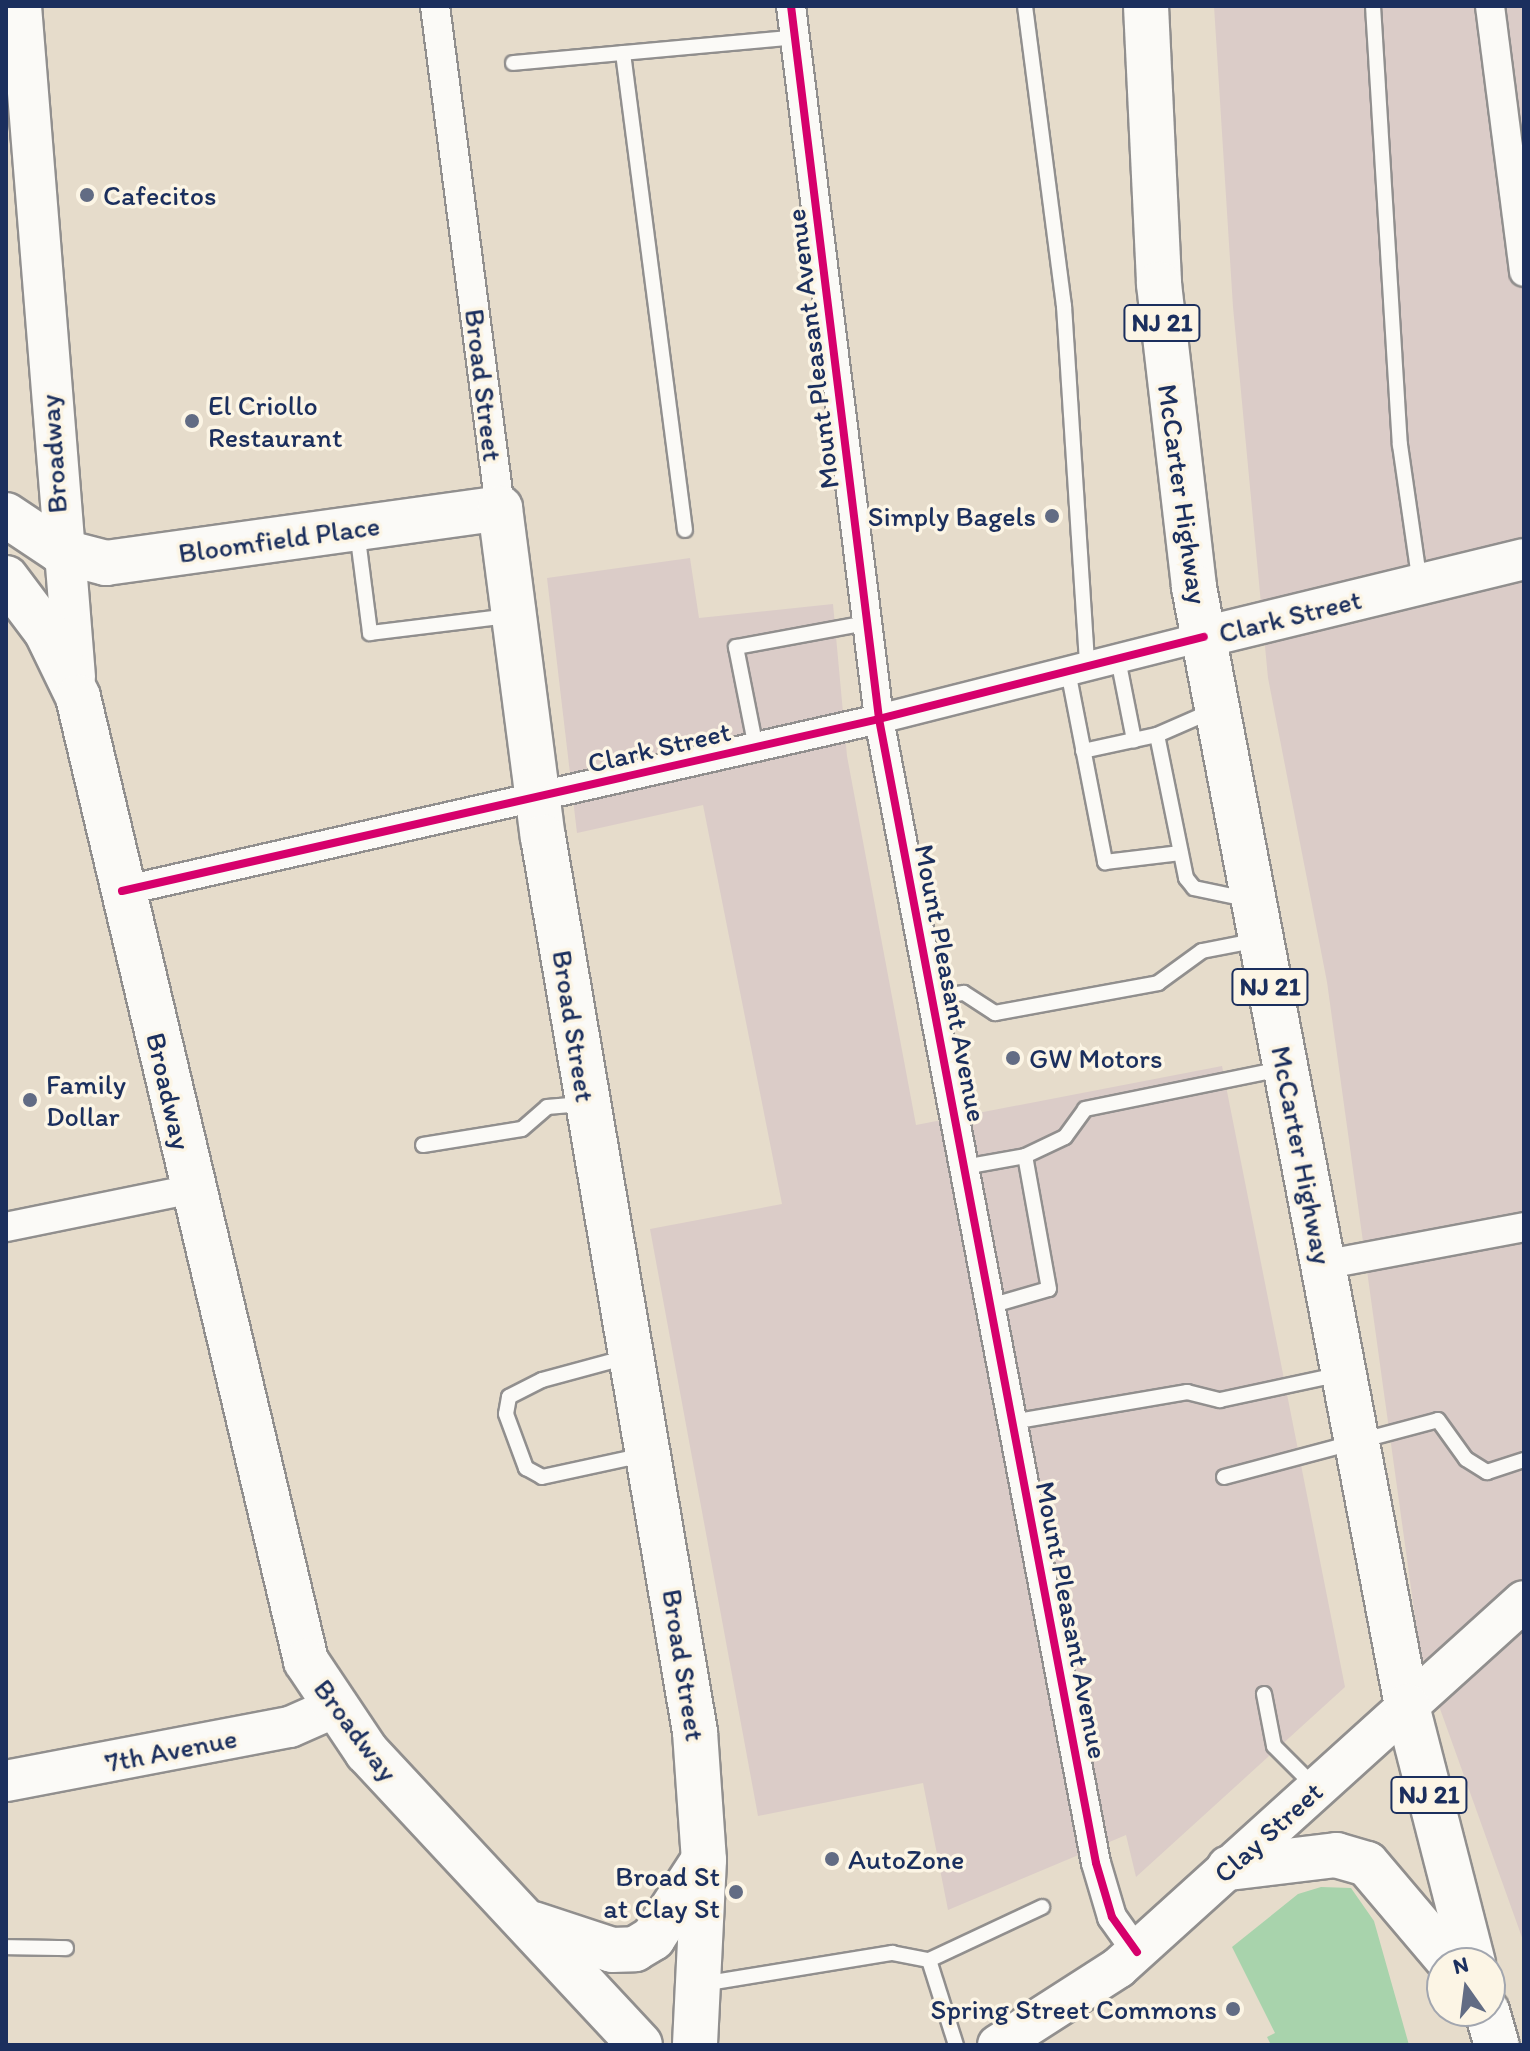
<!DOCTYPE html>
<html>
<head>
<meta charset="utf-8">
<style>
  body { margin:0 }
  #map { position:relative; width:1530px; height:2051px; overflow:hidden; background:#e6dccb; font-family:Itim,sans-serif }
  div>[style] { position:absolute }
  .industrial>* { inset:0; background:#dbccc8 }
  .green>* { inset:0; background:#a8d3ac }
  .roads { filter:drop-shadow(2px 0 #918f8e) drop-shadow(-2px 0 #918f8e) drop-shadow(0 2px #918f8e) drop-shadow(0 -2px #918f8e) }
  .lane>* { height:14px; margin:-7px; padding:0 7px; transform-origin:7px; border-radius:7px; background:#fbfaf7 }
  .street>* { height:28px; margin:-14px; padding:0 14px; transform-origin:14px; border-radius:14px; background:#fbfaf7 }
  .secondary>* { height:40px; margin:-20px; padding:0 20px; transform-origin:20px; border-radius:20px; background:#fbfaf7 }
  .primary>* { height:44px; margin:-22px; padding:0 22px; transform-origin:22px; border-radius:22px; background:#fbfaf7 }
  .cycleway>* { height:8px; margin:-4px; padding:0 4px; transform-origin:4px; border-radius:4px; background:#d6006c }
  .dots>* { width:22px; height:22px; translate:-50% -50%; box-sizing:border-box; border:4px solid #fcf5e5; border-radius:50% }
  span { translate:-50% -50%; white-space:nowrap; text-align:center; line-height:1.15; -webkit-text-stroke:7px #fcf5e5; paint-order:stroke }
  .shield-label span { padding:2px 6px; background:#fcf5e5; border:2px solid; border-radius:6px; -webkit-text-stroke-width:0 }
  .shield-label { font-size:26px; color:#1b2f5e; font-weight:700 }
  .poi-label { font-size:28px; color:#1b2f5e }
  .left { translate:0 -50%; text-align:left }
  .right { translate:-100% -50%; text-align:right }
  .street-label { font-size:28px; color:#1b2f5e }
  .frame { position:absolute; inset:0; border:8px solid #1b2f5e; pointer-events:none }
  .north { position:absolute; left:1426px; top:1947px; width:80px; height:80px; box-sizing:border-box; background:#fcf5e5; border:2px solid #a2a6af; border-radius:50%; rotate:346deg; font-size:22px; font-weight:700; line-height:32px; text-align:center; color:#1b2f5e }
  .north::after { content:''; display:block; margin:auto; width:28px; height:36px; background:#626c84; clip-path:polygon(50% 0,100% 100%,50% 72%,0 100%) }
</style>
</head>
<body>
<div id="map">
  <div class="industrial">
    <i style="clip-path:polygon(1214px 6px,1524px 6px,1524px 1943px,1420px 1653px,1327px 982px,1268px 678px,1233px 307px)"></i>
    <i style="clip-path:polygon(690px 558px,699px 618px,833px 604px,847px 756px,916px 1125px,1222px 1066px,1345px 1687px,1136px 1877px,1126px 1835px,948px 1910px,923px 1783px,758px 1816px,650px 1229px,782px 1204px,703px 805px,577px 833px,547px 578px)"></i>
  </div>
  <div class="green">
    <i style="clip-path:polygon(1321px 1887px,1351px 1888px,1374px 1921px,1409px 2045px,1271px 2045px,1267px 2037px,1275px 2033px,1232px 1947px,1298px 1894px)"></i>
  </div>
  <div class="roads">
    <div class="lane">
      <i style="left:1025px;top:6px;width:303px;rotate:82.6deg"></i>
      <i style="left:1064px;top:306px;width:361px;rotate:86.3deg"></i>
      <i style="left:1373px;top:6px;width:440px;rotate:86.5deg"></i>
      <i style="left:1400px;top:445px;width:140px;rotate:81.8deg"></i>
      <i style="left:623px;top:53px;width:481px;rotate:82.6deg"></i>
      <i style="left:513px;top:63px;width:284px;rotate:-5.2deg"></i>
      <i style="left:357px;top:531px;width:103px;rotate:82.7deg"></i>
      <i style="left:370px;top:633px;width:140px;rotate:-7deg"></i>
      <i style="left:1118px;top:659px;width:83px;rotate:78.8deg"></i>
      <i style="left:1068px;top:671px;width:195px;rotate:79deg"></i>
      <i style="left:1105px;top:862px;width:76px;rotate:-6.8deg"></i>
      <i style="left:1157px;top:735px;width:146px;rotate:78.5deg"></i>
      <i style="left:1186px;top:878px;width:13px;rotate:51deg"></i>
      <i style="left:1194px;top:888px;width:53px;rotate:11.9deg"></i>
      <i style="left:756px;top:748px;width:103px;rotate:-101.2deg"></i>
      <i style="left:736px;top:647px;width:133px;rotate:-10.4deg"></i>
      <i style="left:1083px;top:751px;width:76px;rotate:-12.2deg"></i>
      <i style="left:1157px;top:735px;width:60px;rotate:-23.6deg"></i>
      <i style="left:931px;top:998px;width:33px;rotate:-9deg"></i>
      <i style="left:964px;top:993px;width:37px;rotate:33deg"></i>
      <i style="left:995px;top:1013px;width:166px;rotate:-10.4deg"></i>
      <i style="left:1158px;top:983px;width:54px;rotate:-36deg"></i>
      <i style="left:1202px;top:951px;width:57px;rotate:-11.1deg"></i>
      <i style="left:423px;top:1145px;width:100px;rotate:-9.2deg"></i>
      <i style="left:522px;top:1129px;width:33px;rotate:-41deg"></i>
      <i style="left:547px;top:1107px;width:38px;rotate:-5deg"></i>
      <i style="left:964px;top:1167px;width:62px;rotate:-10.2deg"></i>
      <i style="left:990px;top:1306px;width:61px;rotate:-16.1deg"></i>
      <i style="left:1049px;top:1289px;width:135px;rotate:-100.2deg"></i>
      <i style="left:1025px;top:1156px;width:44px;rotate:-25.4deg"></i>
      <i style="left:1065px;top:1137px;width:34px;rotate:-54deg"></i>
      <i style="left:1085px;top:1109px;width:200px;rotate:-11.5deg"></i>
      <i style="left:627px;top:1357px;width:88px;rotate:164.9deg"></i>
      <i style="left:542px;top:1380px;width:37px;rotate:153deg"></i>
      <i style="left:509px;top:1397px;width:17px;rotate:100deg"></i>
      <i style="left:506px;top:1414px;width:58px;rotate:69.7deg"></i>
      <i style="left:526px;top:1468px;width:18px;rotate:29deg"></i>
      <i style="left:542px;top:1477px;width:104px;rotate:-12.2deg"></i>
      <i style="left:1012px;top:1422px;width:178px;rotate:-9.7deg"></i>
      <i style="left:1187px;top:1392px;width:34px;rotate:14deg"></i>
      <i style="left:1220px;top:1400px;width:124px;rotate:-12.1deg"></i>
      <i style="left:1224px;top:1477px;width:221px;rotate:-14.9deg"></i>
      <i style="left:1438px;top:1420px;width:48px;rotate:54.3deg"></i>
      <i style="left:1466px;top:1459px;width:25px;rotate:32deg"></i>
      <i style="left:1487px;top:1472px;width:39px;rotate:-18deg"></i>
      <i style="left:1264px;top:1694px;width:53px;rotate:79.1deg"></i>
      <i style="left:1274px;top:1746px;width:57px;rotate:45deg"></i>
      <i style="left:6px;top:1947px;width:60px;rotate:1deg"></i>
      <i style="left:929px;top:1960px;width:89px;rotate:72.4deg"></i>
      <i style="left:702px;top:1984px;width:193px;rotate:-9.3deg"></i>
      <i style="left:892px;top:1953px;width:38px;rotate:11deg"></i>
      <i style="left:929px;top:1960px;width:125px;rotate:-25.1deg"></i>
    </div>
    <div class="street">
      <i style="left:435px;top:6px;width:506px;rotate:82.62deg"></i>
      <i style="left:791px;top:6px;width:718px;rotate:82.96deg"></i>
      <i style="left:879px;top:719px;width:1164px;rotate:79.26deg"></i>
      <i style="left:1096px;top:1863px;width:56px;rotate:73.5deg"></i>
      <i style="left:1112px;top:1917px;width:43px;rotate:54.5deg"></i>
      <i style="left:1490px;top:6px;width:268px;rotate:82.7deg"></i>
      <i style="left:122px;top:891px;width:776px;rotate:-12.8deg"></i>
      <i style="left:879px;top:719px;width:335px;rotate:-14.2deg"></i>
      <i style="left:6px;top:1227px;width:190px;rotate:-11.5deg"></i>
      <i style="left:1323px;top:1265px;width:205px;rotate:-10.7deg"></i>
    </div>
    <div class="secondary">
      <i style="left:21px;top:6px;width:673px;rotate:85.4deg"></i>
      <i style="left:1204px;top:637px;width:329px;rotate:-13.7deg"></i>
      <i style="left:6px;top:1781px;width:289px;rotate:-10.8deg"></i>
      <i style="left:290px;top:1727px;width:47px;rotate:-23.8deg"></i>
      <i style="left:998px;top:2045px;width:143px;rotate:-32.7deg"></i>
      <i style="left:1118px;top:1968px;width:547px;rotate:-42.11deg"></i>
    </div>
    <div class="primary">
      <i style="left:1146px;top:6px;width:278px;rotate:87.3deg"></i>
      <i style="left:1159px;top:284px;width:305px;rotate:83.4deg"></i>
      <i style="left:1194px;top:587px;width:1139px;rotate:79.22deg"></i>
      <i style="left:1407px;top:1706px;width:265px;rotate:75.6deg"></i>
      <i style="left:6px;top:515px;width:65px;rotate:33.7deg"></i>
      <i style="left:60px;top:551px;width:48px;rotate:14.6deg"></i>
      <i style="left:106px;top:563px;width:398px;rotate:-7.9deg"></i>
      <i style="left:500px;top:508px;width:332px;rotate:82.6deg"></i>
      <i style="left:543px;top:837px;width:908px;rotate:80.36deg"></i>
      <i style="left:695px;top:1732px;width:128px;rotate:86deg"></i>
      <i style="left:704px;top:1860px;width:185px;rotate:92.8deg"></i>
      <i style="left:6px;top:578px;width:66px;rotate:53deg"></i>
      <i style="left:46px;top:631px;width:73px;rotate:64.1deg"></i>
      <i style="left:78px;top:697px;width:991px;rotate:76.69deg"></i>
      <i style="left:306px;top:1661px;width:110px;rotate:56.2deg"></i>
      <i style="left:367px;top:1752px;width:400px;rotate:47deg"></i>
      <i style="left:1229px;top:1868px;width:108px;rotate:-6.9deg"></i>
      <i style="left:1336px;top:1855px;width:32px;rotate:16deg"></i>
      <i style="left:1367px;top:1864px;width:130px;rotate:49.7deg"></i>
      <i style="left:533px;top:1924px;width:83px;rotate:18.2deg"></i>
      <i style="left:612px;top:1950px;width:23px;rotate:-2deg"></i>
      <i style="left:635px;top:1949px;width:21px;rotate:-31deg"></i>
      <i style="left:653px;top:1938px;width:92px;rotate:-57deg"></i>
      <i style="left:1487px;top:2011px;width:35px;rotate:74deg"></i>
    </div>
  </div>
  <div class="cycleway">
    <i style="left:791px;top:6px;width:718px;rotate:82.96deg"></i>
    <i style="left:879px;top:719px;width:1164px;rotate:79.26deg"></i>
    <i style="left:1096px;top:1863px;width:56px;rotate:73.5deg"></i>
    <i style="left:1112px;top:1917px;width:43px;rotate:54.5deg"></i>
    <i style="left:122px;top:891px;width:776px;rotate:-12.8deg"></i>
    <i style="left:879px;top:719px;width:335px;rotate:-14.2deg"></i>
  </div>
  <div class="dots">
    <i style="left:87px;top:195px;background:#626c84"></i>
    <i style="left:192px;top:421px;background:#626c84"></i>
    <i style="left:1052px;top:516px;background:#626c84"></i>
    <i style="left:1013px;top:1058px;background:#626c84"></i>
    <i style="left:30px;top:1100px;background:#626c84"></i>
    <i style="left:832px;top:1859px;background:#626c84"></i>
    <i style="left:736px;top:1892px;background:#626c84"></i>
    <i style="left:1233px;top:2009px;background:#626c84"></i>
  </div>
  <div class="shield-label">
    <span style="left:1162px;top:323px">NJ 21</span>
    <span style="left:1270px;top:987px">NJ 21</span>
    <span style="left:1429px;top:1795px">NJ 21</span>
  </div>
  <div class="poi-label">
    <span class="left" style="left:103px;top:195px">Cafecitos</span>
    <span class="left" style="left:208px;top:421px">El Criollo<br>Restaurant</span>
    <span class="right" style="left:1036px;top:516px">Simply Bagels</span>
    <span class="left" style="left:1029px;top:1058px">GW Motors</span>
    <span class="left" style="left:46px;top:1100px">Family<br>Dollar</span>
    <span class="left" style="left:848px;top:1859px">AutoZone</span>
    <span class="right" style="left:720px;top:1892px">Broad St<br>at Clay St</span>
    <span class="right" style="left:1217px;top:2009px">Spring Street Commons</span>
  </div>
  <div class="street-label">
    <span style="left:812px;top:349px;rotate:-97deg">Mount Pleasant Avenue</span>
    <span style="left:484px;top:385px;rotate:83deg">Broad Street</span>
    <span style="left:53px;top:454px;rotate:-94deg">Broadway</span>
    <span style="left:1183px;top:494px;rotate:82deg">McCarter Highway</span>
    <span style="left:279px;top:539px;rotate:-8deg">Bloomfield Place</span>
    <span style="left:1290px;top:616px;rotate:-14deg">Clark Street</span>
    <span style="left:659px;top:747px;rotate:-13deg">Clark Street</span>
    <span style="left:951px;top:983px;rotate:79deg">Mount Pleasant Avenue</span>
    <span style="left:574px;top:1026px;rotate:81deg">Broad Street</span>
    <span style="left:169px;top:1091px;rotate:77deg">Broadway</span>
    <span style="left:1302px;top:1155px;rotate:79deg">McCarter Highway</span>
    <span style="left:1072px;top:1620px;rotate:79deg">Mount Pleasant Avenue</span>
    <span style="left:684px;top:1665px;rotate:81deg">Broad Street</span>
    <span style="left:356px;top:1730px;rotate:53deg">Broadway</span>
    <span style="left:171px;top:1750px;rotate:-11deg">7th Avenue</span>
    <span style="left:1268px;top:1832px;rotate:-42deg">Clay Street</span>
  </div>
  <div class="frame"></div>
  <div class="north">N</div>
</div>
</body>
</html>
